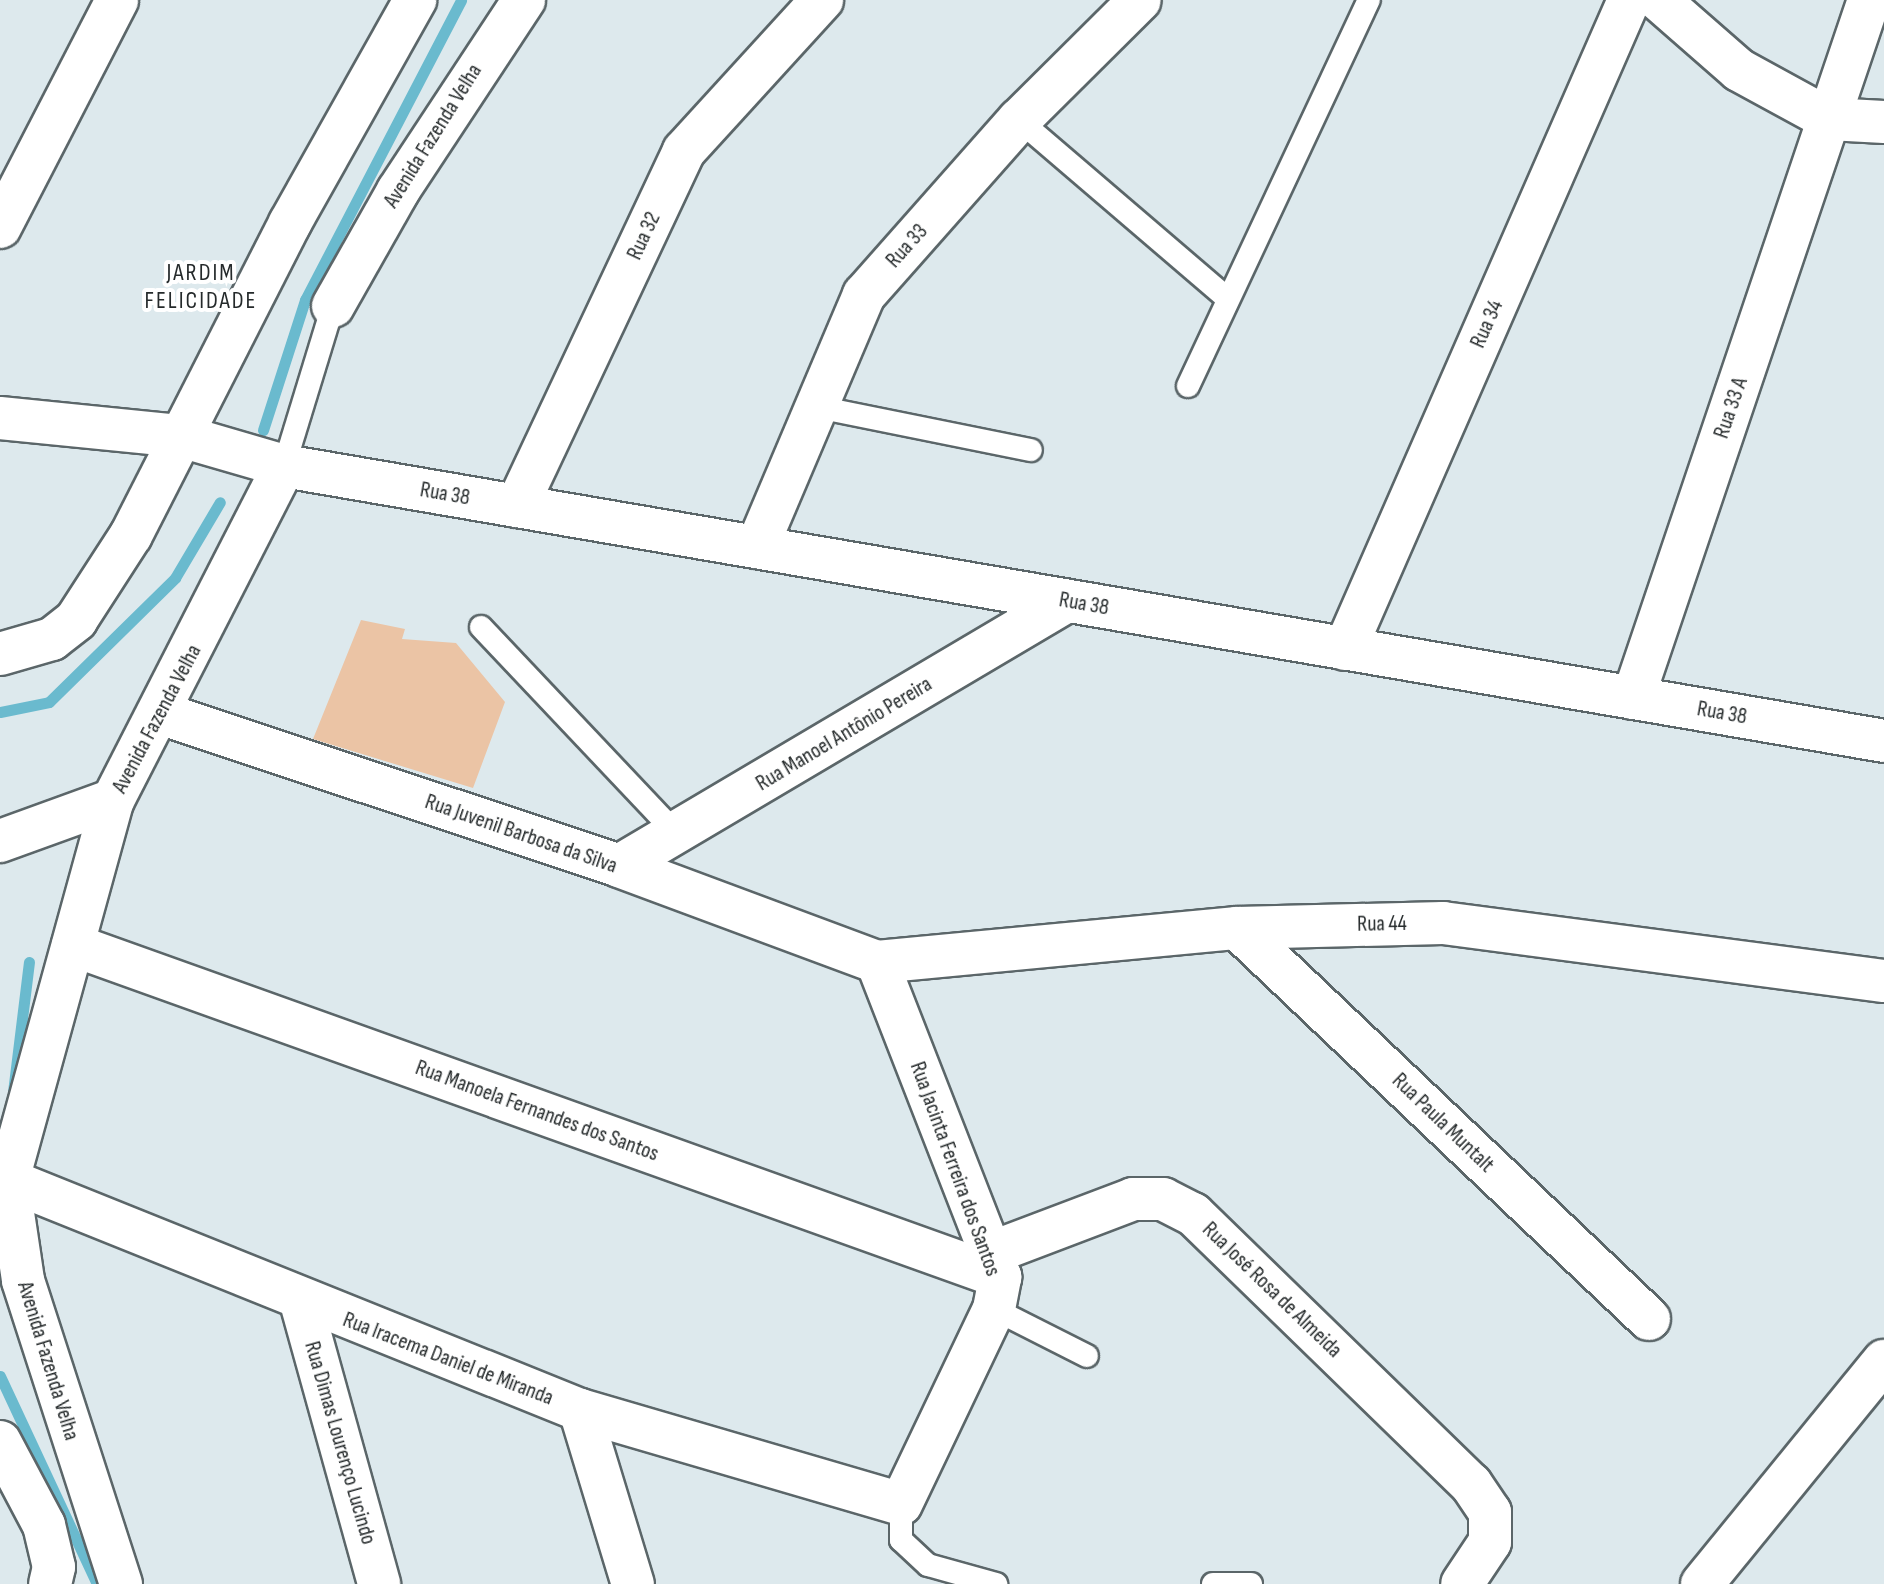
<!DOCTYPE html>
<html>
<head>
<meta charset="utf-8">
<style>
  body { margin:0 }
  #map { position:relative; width:1884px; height:1584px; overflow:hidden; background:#dde9ed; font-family:"Sofia Sans Condensed",sans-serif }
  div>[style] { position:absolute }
  .green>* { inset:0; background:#ebc4a5 }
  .stream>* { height:11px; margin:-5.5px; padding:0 5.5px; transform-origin:5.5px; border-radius:5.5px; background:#6abace }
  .roads { filter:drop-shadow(2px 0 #5b6669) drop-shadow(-2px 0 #5b6669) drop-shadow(0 2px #5b6669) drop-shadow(0 -2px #5b6669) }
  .service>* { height:22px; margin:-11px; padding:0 11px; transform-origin:11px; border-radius:11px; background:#fff }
  .minor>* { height:42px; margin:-21px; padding:0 21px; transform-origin:21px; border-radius:21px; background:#fff }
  span { translate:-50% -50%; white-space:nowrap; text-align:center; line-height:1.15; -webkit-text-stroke:8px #fff; paint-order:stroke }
  .street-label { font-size:22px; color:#252a2b }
  .neighbourhood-label { font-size:24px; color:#252a2b; letter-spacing:2px }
</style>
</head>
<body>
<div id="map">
  <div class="green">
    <i style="clip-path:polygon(361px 620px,405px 629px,402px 639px,456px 643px,505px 702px,473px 788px,313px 739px)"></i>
  </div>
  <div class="stream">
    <i style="left:263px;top:430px;width:137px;rotate:-72.1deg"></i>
    <i style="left:305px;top:300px;width:338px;rotate:-62.5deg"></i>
    <i style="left:0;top:712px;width:50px;rotate:-11.5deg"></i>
    <i style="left:49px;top:702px;width:177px;rotate:-44.5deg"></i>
    <i style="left:175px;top:578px;width:88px;rotate:-59.4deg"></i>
    <i style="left:13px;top:1092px;width:131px;rotate:-83deg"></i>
    <i style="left:0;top:1376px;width:230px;rotate:65deg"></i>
  </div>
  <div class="roads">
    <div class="service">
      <i style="left:1019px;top:120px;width:274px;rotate:40.6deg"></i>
      <i style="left:1188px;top:386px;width:426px;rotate:-64.9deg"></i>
      <i style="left:817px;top:407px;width:218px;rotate:11.4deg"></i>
      <i style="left:284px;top:466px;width:167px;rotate:-73deg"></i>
      <i style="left:481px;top:627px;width:285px;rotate:46.6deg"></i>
      <i style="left:994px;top:1309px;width:104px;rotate:26.8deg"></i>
      <i style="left:901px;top:1504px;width:36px;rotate:90deg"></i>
      <i style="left:901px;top:1540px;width:37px;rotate:43deg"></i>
      <i style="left:928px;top:1565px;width:71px;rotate:15.6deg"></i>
      <i style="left:1213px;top:1584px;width:38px"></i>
    </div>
    <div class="minor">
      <i style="left:1659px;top:0;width:106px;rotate:41.2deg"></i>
      <i style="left:1739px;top:70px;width:102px;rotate:28.6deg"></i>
      <i style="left:1829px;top:119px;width:55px;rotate:3.1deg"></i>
      <i style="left:0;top:227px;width:255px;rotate:-62.7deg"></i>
      <i style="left:333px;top:306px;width:132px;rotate:-60.5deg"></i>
      <i style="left:398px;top:191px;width:229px;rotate:-56.6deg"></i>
      <i style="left:0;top:418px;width:182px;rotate:5.7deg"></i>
      <i style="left:181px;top:436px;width:107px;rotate:16.2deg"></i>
      <i style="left:284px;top:466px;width:1623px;rotate:9.75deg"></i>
      <i style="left:517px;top:506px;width:392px;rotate:-64.8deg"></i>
      <i style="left:684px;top:151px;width:205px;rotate:-47.6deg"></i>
      <i style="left:757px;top:547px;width:274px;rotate:-67deg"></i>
      <i style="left:864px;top:295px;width:234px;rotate:-48.5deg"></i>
      <i style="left:1019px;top:120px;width:170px;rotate:-44.8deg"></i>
      <i style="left:1345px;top:649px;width:708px;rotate:-66.37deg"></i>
      <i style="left:0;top:654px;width:54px;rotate:-16.1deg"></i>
      <i style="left:52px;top:639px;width:31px;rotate:-38deg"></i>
      <i style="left:76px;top:620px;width:101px;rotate:-57.1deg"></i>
      <i style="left:131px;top:535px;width:350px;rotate:-63deg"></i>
      <i style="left:290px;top:223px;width:256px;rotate:-60.7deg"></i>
      <i style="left:1633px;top:698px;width:737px;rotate:-71.32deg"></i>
      <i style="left:163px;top:714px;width:481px;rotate:18.4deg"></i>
      <i style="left:619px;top:866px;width:275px;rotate:20.4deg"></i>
      <i style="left:877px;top:962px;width:362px;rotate:-5.4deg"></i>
      <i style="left:1237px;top:928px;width:206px;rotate:-1.4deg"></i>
      <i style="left:1443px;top:923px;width:445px;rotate:7.5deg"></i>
      <i style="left:0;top:841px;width:120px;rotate:-19.9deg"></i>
      <i style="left:619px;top:866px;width:521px;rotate:-30.61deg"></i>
      <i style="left:1237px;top:928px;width:568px;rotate:43.5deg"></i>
      <i style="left:73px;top:945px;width:985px;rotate:19.7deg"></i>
      <i style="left:8px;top:1180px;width:617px;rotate:21.9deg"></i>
      <i style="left:580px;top:1410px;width:334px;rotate:16.3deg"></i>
      <i style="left:901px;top:1504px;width:216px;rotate:-64.5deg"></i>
      <i style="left:994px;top:1309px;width:33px;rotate:-79deg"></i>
      <i style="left:1000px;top:1277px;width:338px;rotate:-111.3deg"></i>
      <i style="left:991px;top:1253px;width:152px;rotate:-20.8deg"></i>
      <i style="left:1133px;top:1199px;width:30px"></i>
      <i style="left:1163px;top:1199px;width:34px;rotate:27deg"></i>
      <i style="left:1193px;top:1214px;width:388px;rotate:44.2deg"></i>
      <i style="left:1471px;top:1484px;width:34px;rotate:56deg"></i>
      <i style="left:1490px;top:1512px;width:30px;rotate:90deg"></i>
      <i style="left:1490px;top:1542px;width:50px;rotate:123.7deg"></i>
      <i style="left:301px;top:1302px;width:293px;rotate:74.5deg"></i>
      <i style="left:580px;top:1410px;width:182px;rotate:73.1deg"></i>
      <i style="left:0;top:1442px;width:94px;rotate:62.1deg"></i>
      <i style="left:44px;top:1525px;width:43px;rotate:76.6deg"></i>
      <i style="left:54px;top:1567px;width:17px;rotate:103deg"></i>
      <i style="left:121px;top:1584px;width:319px;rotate:-107.9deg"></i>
      <i style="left:23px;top:1280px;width:101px;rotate:-98.5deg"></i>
      <i style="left:8px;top:1180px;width:394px;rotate:-74.6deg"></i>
      <i style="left:113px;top:800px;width:375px;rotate:-62.9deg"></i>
      <i style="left:1702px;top:1584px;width:288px;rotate:-50.8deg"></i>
    </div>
  </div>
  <div class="street-label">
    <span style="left:433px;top:136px;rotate:-58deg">Avenida Fazenda Velha</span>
    <span style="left:644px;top:236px;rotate:-65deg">Rua 32</span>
    <span style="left:907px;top:246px;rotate:-48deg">Rua 33</span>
    <span style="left:1487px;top:324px;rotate:-66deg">Rua 34</span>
    <span style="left:1731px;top:408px;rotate:-71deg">Rua 33 A</span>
    <span style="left:445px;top:494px;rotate:10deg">Rua 38</span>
    <span style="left:1084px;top:604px;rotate:10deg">Rua 38</span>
    <span style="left:1722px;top:713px;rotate:10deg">Rua 38</span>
    <span style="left:157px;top:719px;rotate:-62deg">Avenida Fazenda Velha</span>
    <span style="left:844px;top:734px;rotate:-31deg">Rua Manoel Antônio Pereira</span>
    <span style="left:521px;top:834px;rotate:19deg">Rua Juvenil Barbosa da Silva</span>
    <span style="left:1382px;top:924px;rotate:-1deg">Rua 44</span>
    <span style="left:537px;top:1111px;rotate:20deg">Rua Manoela Fernandes dos Santos</span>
    <span style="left:1443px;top:1123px;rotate:44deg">Rua Paula Muntalt</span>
    <span style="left:955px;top:1169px;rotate:70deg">Rua Jacinta Ferreira dos Santos</span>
    <span style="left:1272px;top:1290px;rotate:44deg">Rua José Rosa de Almeida</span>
    <span style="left:448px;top:1359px;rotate:21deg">Rua Iracema Daniel de Miranda</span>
    <span style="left:48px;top:1361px;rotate:73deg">Avenida Fazenda Velha</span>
    <span style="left:340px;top:1443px;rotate:74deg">Rua Dimas Lourenço Lucindo</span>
  </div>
  <div class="neighbourhood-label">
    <span style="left:201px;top:287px">JARDIM<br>FELICIDADE</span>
  </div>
</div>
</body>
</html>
